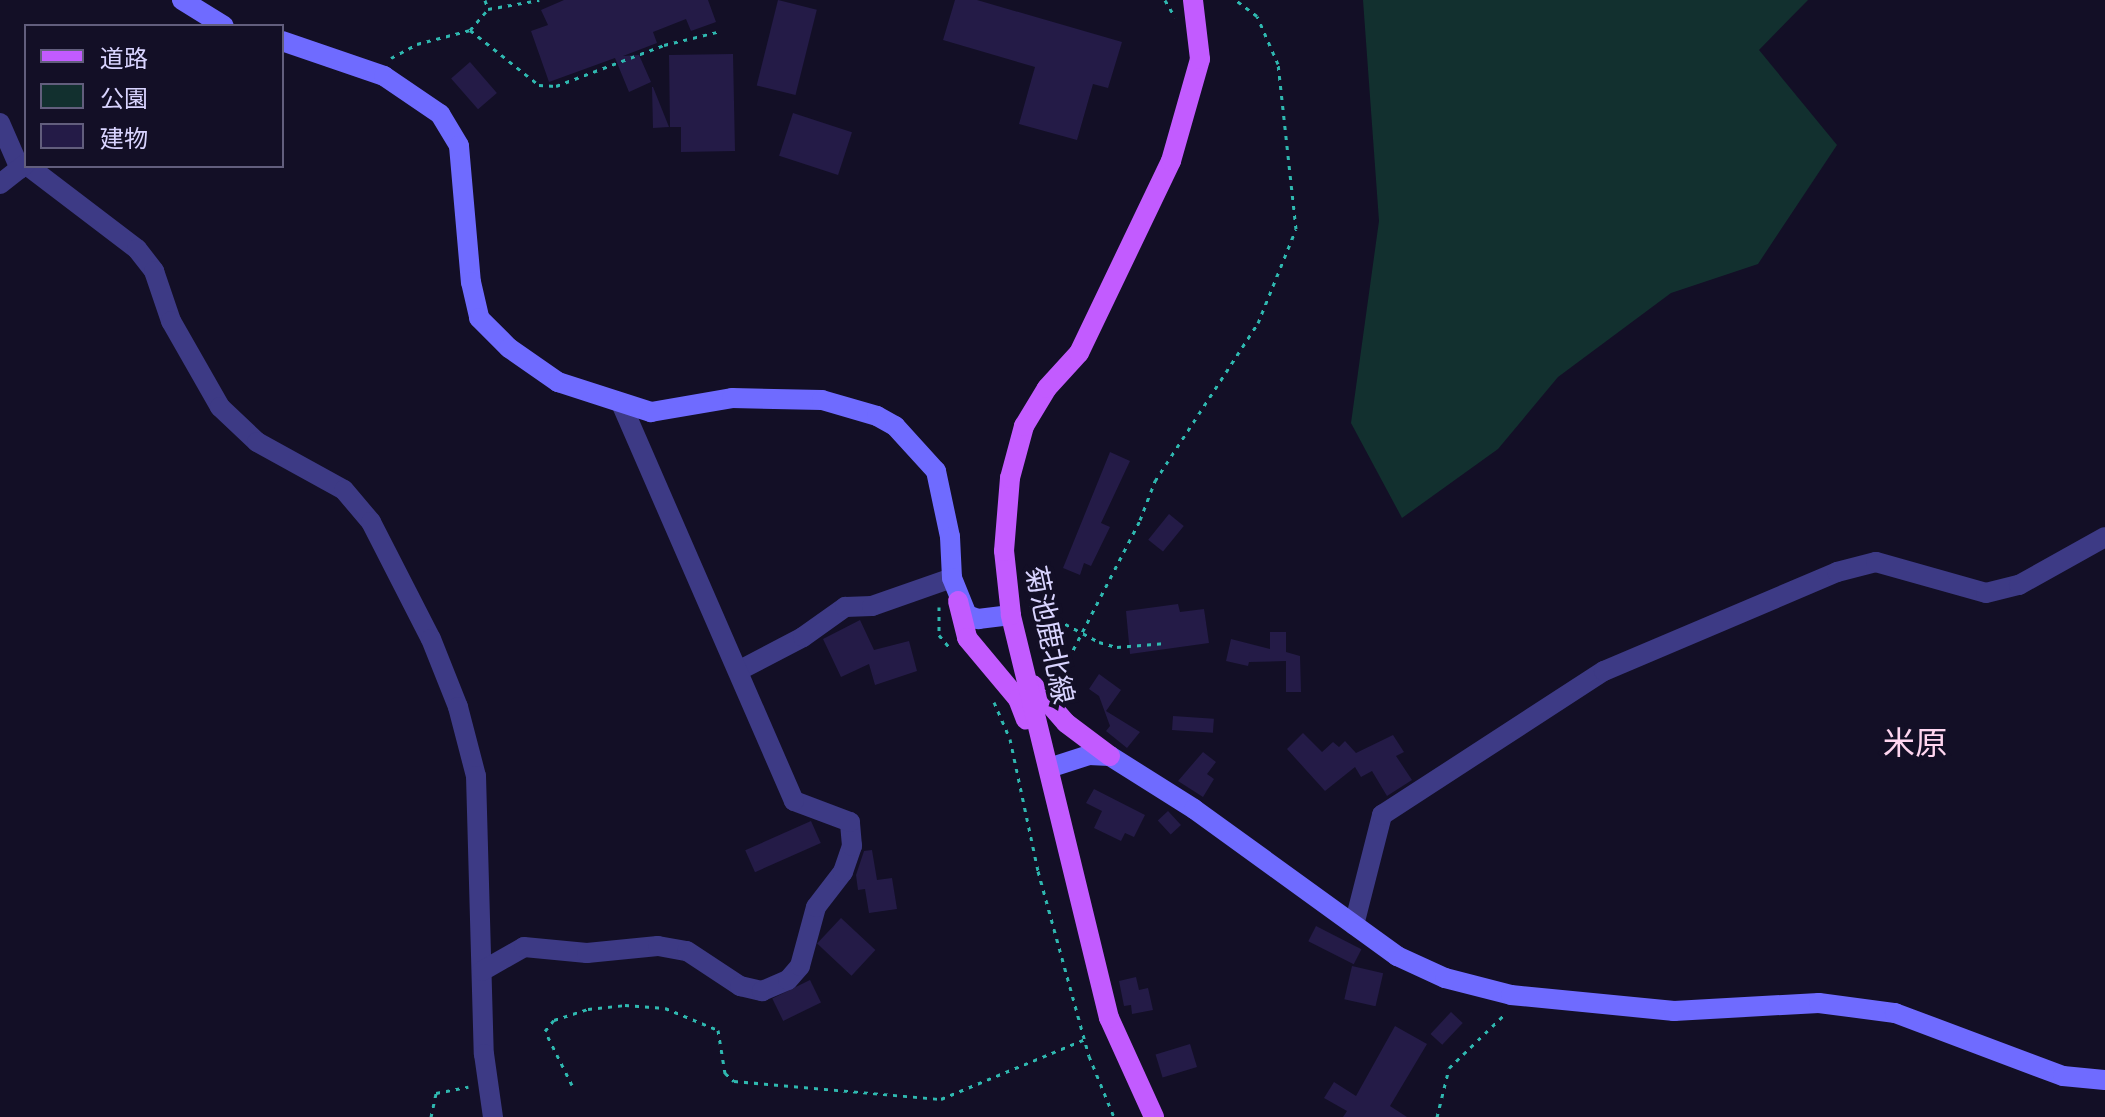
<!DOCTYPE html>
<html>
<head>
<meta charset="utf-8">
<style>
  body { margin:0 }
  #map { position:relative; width:2105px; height:1117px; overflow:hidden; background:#130f26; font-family:"Roboto Condensed","Noto Sans JP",sans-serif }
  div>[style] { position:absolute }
  .green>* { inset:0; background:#12302f }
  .building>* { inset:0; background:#241b47; transform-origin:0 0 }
  .path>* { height:3px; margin-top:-1.5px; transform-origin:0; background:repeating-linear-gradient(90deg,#2fb8b0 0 4px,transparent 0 10px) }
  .street>* { height:20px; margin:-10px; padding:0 10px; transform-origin:10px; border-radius:10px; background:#3d3a85 }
  .secondary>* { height:20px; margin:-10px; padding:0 10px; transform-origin:10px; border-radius:10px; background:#6f6bff }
  .primary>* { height:20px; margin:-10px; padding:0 10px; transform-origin:10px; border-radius:10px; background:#c25bff }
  span { translate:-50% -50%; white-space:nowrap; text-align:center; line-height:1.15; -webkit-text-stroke:8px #130f26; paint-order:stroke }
  .street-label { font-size:28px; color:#d9d4ff }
  .quarter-label { font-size:32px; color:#ffd6f0 }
  .legend { position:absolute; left:24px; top:24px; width:260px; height:144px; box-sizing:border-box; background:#130f26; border:2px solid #625e7d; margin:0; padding:10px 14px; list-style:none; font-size:24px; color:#d9d4ff }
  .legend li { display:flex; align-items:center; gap:16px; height:40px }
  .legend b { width:40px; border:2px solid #625e7d }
</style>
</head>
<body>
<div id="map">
  <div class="green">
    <i style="clip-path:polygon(1363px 0,1808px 0,1759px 50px,1837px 145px,1758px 264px,1671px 293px,1558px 377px,1498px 449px,1402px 518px,1351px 423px,1379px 221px)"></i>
  </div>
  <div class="building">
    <i style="clip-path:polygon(564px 0,708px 0,716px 22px,691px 31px,686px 19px,653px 32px,657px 43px,623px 56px,639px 55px,651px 82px,629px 92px,615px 58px,549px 82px,531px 31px,548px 25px,541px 10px)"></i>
    <i style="left:778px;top:0;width:40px;height:88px;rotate:14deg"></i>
    <i style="clip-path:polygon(955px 0,977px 0,1122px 42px,1108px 88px,1093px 84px,1077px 140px,1019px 124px,1035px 67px,943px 40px)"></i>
    <i style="clip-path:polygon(733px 54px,735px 151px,681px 152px,681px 127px,670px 127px,669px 55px)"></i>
    <i style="left:470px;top:62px;width:41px;height:25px;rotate:49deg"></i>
    <i style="clip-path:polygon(652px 87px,653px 87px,669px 127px,653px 128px)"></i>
    <i style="left:793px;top:113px;width:62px;height:45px;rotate:18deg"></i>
    <i style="clip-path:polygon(1110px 452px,1130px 461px,1101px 523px,1110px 527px,1091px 566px,1084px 563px,1080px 575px,1063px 568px)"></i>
    <i style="left:1169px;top:514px;width:19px;height:33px;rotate:39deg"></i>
    <i style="clip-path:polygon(1178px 604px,1180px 612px,1204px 609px,1209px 643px,1130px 654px,1126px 611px)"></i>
    <i style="clip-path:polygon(860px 620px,874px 650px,909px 641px,917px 671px,875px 685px,869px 664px,841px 677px,823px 639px)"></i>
    <i style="clip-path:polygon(1270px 632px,1286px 632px,1286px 652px,1300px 656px,1301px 692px,1286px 692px,1286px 661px,1249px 662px,1248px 666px,1226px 661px,1231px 639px,1270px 649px)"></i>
    <i style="clip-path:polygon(1099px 674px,1121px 690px,1106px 711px,1140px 732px,1127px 748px,1106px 731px,1110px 726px,1099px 696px,1089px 689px)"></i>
    <i style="left:1173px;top:716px;width:41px;height:14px;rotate:4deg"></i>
    <i style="clip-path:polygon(1303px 733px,1322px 752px,1333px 742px,1339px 747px,1345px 741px,1356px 753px,1393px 735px,1404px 752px,1396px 756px,1412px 780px,1387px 796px,1372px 771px,1361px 777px,1355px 767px,1325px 791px,1287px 749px)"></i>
    <i style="clip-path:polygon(1203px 752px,1216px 762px,1207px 774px,1214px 779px,1203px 797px,1178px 781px)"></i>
    <i style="clip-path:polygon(1094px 789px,1145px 815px,1134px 837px,1125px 833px,1121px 841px,1094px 828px,1102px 811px,1086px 803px)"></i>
    <i style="left:1168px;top:811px;width:19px;height:14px;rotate:47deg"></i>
    <i style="left:811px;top:821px;width:24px;height:72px;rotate:66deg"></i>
    <i style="clip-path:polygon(872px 850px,877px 880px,892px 878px,897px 909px,869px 913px,865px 889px,858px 890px,856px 875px,864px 851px)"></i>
    <i style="left:841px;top:918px;width:47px;height:35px;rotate:43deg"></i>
    <i style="left:1316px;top:926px;width:51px;height:17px;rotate:27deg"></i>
    <i style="left:1352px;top:966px;width:32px;height:34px;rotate:13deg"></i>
    <i style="clip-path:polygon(1136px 977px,1139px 990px,1148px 988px,1153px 1010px,1132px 1014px,1131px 1005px,1124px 1006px,1119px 981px)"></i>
    <i style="left:810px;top:980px;width:25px;height:42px;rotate:64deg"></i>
    <i style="left:1451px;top:1012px;width:16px;height:30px;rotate:43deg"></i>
    <i style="clip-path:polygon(1395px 1026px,1427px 1044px,1390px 1106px,1407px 1117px,1343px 1117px,1347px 1111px,1324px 1098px,1334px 1082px,1356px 1096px)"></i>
    <i style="left:1190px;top:1044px;width:24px;height:36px;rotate:73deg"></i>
  </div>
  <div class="path">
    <i style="left:485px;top:0;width:9px;rotate:72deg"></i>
    <i style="left:1165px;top:0;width:20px;rotate:60deg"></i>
    <i style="left:470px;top:30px;width:88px;rotate:38.6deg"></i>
    <i style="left:539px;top:85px;width:17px;rotate:3deg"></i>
    <i style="left:556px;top:86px;width:116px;rotate:-20.8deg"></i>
    <i style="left:664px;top:45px;width:55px;rotate:-13.8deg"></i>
    <i style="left:391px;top:58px;width:30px;rotate:-28deg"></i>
    <i style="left:417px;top:44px;width:55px;rotate:-14.8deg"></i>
    <i style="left:470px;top:30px;width:28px;rotate:-49deg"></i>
    <i style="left:488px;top:9px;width:52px;rotate:-10deg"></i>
    <i style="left:1030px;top:605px;width:78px;rotate:28.2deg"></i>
    <i style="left:1099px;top:642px;width:19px;rotate:16deg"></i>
    <i style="left:1117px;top:647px;width:49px;rotate:-4.7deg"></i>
    <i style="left:939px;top:607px;width:28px;rotate:90deg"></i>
    <i style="left:939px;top:635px;width:16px;rotate:50deg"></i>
    <i style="left:1055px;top:685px;width:186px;rotate:-62.7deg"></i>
    <i style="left:1140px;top:520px;width:42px;rotate:-69deg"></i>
    <i style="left:1155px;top:481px;width:189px;rotate:-56.9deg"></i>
    <i style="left:1258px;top:323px;width:101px;rotate:-68deg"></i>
    <i style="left:1296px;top:229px;width:166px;rotate:-96.2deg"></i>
    <i style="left:1278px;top:64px;width:52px;rotate:-113.6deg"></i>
    <i style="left:1257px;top:16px;width:26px;rotate:-143deg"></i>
    <i style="left:994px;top:702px;width:40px;rotate:66.6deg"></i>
    <i style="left:1010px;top:739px;width:135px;rotate:78deg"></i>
    <i style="left:1038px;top:871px;width:192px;rotate:74.6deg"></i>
    <i style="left:1089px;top:1056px;width:66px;rotate:67.7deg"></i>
    <i style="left:572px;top:1085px;width:60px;rotate:-116.6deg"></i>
    <i style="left:545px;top:1031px;width:14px;rotate:-51deg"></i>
    <i style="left:554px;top:1020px;width:36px;rotate:-18deg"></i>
    <i style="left:588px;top:1009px;width:37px;rotate:-6deg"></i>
    <i style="left:625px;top:1005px;width:40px;rotate:4.3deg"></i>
    <i style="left:665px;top:1008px;width:57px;rotate:22.5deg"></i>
    <i style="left:718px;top:1030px;width:44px;rotate:80.8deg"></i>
    <i style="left:725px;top:1073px;width:12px;rotate:42deg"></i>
    <i style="left:734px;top:1081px;width:208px;rotate:5deg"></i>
    <i style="left:941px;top:1099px;width:156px;rotate:-22.6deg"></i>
    <i style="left:431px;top:1117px;width:25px;rotate:-78deg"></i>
    <i style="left:436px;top:1093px;width:33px;rotate:-11deg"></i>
    <i style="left:1437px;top:1117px;width:50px;rotate:-76.2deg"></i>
    <i style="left:1449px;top:1068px;width:79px;rotate:-44deg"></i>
  </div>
  <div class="street">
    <i style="left:0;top:123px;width:50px;rotate:66.5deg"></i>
    <i style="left:28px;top:166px;width:137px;rotate:37.3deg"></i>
    <i style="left:137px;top:249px;width:28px;rotate:52deg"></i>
    <i style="left:154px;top:271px;width:53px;rotate:71.2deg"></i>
    <i style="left:171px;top:321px;width:99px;rotate:60.3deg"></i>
    <i style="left:220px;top:407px;width:51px;rotate:43.4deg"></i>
    <i style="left:257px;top:442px;width:99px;rotate:28.9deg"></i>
    <i style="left:344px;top:490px;width:42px;rotate:49.8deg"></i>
    <i style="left:371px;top:522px;width:131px;rotate:62.9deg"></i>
    <i style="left:431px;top:639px;width:73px;rotate:68.3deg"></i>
    <i style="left:458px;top:707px;width:71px;rotate:75.4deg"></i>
    <i style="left:476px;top:776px;width:278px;rotate:88.4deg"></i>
    <i style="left:484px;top:1054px;width:64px;rotate:81.9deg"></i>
    <i style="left:0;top:184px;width:33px;rotate:-38deg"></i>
    <i style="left:740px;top:670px;width:71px;rotate:-27.6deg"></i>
    <i style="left:803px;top:637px;width:52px;rotate:-35.5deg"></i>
    <i style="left:845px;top:607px;width:27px;rotate:-2deg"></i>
    <i style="left:872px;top:606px;width:85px;rotate:-19.3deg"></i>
    <i style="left:1354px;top:925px;width:114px;rotate:-75.7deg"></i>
    <i style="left:1382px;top:815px;width:265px;rotate:-33deg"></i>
    <i style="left:1604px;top:671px;width:253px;rotate:-23deg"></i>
    <i style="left:1837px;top:572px;width:40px;rotate:-14.4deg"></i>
    <i style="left:1876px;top:562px;width:114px;rotate:15.7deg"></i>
    <i style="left:1986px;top:593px;width:34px;rotate:-14deg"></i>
    <i style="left:2019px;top:585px;width:98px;rotate:-29.2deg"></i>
    <i style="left:482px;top:971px;width:48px;rotate:-29.7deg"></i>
    <i style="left:524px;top:947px;width:63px;rotate:5.4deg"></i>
    <i style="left:587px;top:953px;width:71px;rotate:-5.6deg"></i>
    <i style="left:658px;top:946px;width:29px;rotate:10deg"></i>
    <i style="left:687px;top:951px;width:64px;rotate:33.4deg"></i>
    <i style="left:740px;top:986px;width:23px;rotate:13deg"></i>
    <i style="left:762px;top:991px;width:28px;rotate:-23deg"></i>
    <i style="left:788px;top:980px;width:18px;rotate:-49deg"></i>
    <i style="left:800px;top:966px;width:61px;rotate:-74.8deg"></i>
    <i style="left:816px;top:907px;width:44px;rotate:-52.4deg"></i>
    <i style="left:843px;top:872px;width:28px;rotate:-71deg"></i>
    <i style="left:852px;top:846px;width:24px;rotate:-95deg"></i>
    <i style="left:850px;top:822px;width:60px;rotate:-159.4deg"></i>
    <i style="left:794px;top:801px;width:434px;rotate:-113.5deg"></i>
  </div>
  <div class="secondary">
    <i style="left:182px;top:0;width:49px;rotate:31.8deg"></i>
    <i style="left:282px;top:41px;width:108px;rotate:18.9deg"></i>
    <i style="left:384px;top:76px;width:68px;rotate:34.2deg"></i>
    <i style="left:440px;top:114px;width:37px;rotate:59deg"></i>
    <i style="left:459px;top:146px;width:137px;rotate:85deg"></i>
    <i style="left:471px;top:282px;width:37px;rotate:77deg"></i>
    <i style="left:479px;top:318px;width:42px;rotate:45deg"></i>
    <i style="left:509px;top:348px;width:60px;rotate:34.8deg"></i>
    <i style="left:558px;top:382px;width:98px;rotate:17.9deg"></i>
    <i style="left:651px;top:412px;width:82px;rotate:-9.8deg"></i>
    <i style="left:732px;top:398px;width:90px;rotate:1.3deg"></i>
    <i style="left:822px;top:400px;width:57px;rotate:16.2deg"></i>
    <i style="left:877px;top:416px;width:21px;rotate:29deg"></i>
    <i style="left:895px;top:426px;width:61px;rotate:47.7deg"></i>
    <i style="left:936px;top:471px;width:67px;rotate:78deg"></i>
    <i style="left:950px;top:537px;width:41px;rotate:87.2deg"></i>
    <i style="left:952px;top:578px;width:40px;rotate:68deg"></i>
    <i style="left:967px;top:615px;width:12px;rotate:20deg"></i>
    <i style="left:978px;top:619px;width:33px;rotate:-7deg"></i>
    <i style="left:1052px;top:767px;width:39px;rotate:-18deg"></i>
    <i style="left:1089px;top:755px;width:21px;rotate:3deg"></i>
    <i style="left:1110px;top:756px;width:99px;rotate:32.2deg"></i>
    <i style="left:1194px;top:809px;width:251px;rotate:35.9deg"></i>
    <i style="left:1397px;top:956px;width:53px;rotate:24.6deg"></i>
    <i style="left:1445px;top:978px;width:68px;rotate:14.4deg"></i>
    <i style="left:1511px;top:995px;width:164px;rotate:5.6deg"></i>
    <i style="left:1674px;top:1011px;width:145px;rotate:-3.2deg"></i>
    <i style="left:1819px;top:1003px;width:77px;rotate:7.5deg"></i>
    <i style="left:1895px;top:1013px;width:179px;rotate:20.6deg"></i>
    <i style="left:2063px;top:1076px;width:42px;rotate:5.4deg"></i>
  </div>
  <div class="primary">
    <i style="left:958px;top:601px;width:38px;rotate:76deg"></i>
    <i style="left:967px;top:638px;width:80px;rotate:50.1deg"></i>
    <i style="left:1018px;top:699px;width:22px;rotate:69deg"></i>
    <i style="left:1033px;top:685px;width:50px;rotate:49deg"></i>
    <i style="left:1066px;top:723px;width:55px;rotate:36.9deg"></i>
    <i style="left:1154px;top:1117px;width:109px;rotate:-114.4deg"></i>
    <i style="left:1109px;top:1018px;width:415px;rotate:-103.7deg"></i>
    <i style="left:1011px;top:615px;width:64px;rotate:-96.2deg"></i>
    <i style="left:1004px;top:551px;width:73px;rotate:-85.3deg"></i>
    <i style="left:1010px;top:478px;width:54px;rotate:-74.9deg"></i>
    <i style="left:1024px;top:426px;width:44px;rotate:-58.8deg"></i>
    <i style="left:1047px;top:388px;width:47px;rotate:-47.6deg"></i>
    <i style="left:1079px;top:353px;width:213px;rotate:-64.4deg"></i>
    <i style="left:1171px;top:161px;width:106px;rotate:-74.1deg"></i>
    <i style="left:1200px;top:59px;width:59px;rotate:-96.8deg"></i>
  </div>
  <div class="street-label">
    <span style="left:1049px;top:635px;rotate:78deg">菊池鹿北線</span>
  </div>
  <div class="quarter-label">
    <span style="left:1915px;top:743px">米原</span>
  </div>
  <ul class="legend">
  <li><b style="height:10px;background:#c25bff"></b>道路</li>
  <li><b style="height:22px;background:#12302f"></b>公園</li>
  <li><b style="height:22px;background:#241b47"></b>建物</li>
  </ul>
</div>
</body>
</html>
